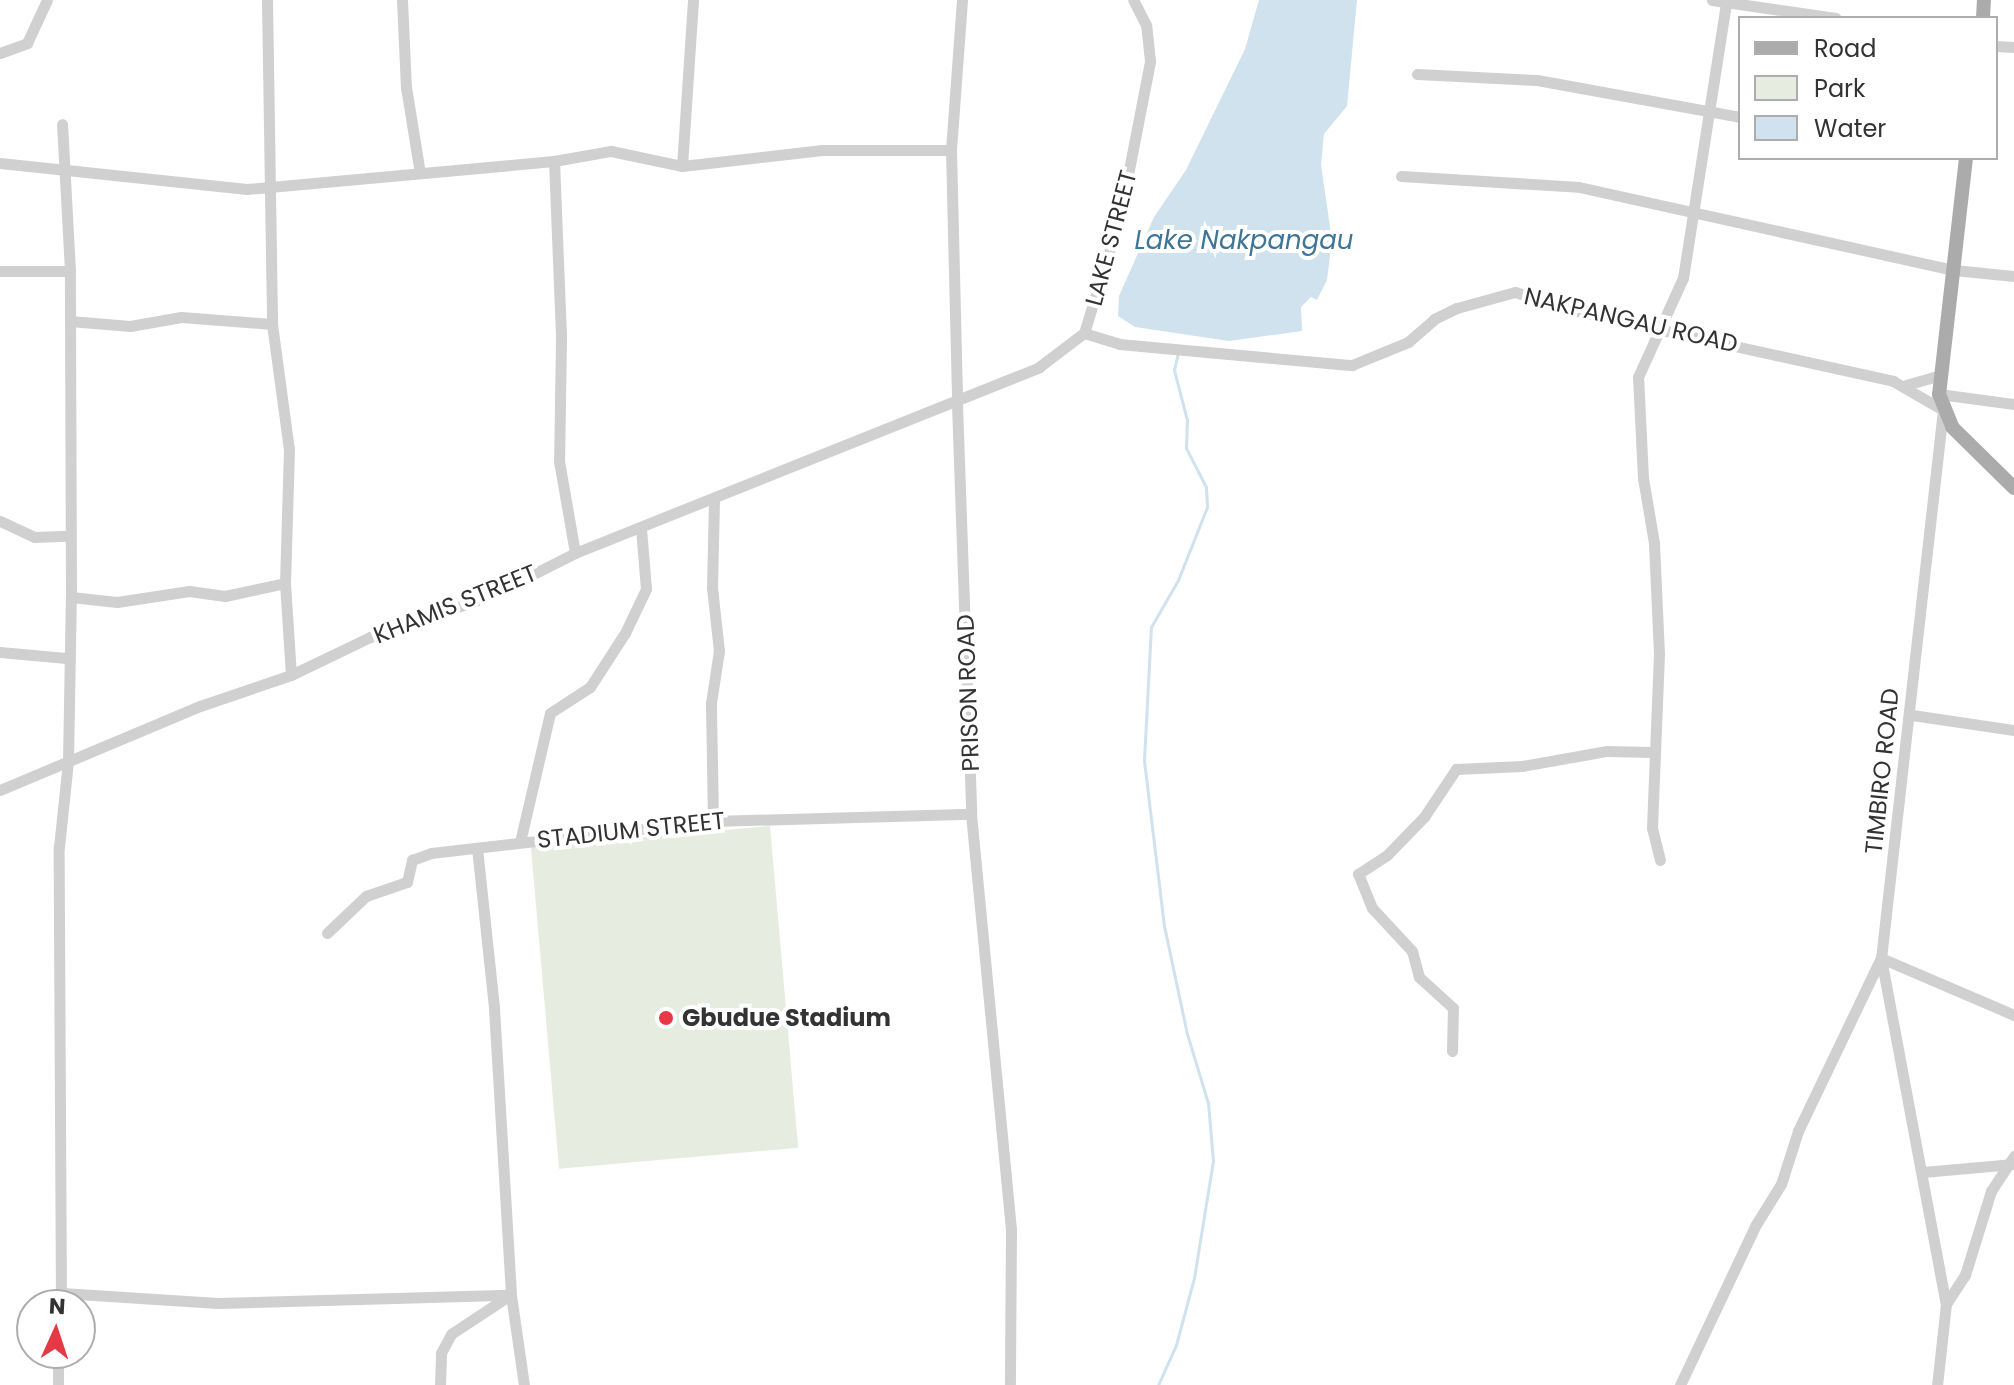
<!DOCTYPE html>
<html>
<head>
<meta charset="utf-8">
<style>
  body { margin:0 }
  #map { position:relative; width:2014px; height:1385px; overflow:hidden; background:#fff; font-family:Poppins,sans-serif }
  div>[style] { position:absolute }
  .green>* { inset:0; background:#e6ecdf; transform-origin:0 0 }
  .water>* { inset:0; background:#cfe2ee }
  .stream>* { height:3px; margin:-1.5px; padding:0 1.5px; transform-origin:1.5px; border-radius:1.5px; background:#cfe2ee }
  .minor>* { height:11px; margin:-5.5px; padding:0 5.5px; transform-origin:5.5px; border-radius:5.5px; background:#d0d0d0 }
  .major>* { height:14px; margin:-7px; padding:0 7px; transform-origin:7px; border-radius:7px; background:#ababab }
  .dots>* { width:22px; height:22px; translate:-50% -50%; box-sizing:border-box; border:4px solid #fff; border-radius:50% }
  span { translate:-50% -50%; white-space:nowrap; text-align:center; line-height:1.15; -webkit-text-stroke:8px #fff; paint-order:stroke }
  .street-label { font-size:24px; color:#333 }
  .poi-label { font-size:24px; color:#333; font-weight:700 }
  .left { translate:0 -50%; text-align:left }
  .water-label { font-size:26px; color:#3f7597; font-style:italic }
  .legend { position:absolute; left:1738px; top:16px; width:260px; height:144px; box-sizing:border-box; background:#fff; border:2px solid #adadad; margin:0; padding:10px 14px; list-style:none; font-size:24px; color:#333 }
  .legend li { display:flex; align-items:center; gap:16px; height:40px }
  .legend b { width:40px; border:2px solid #adadad }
  .north { position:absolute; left:16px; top:1289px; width:80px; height:80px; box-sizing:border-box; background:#fff; border:2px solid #adadad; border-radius:50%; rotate:3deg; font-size:22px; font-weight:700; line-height:32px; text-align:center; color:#333 }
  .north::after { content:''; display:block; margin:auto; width:28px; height:36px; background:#e63946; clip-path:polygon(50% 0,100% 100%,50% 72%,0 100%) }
</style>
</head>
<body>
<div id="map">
  <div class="green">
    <i style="left:770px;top:826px;width:323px;height:240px;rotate:85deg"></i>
  </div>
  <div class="water">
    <i style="clip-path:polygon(1259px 0,1357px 0,1347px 106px,1324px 134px,1321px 165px,1332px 240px,1327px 280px,1317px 300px,1311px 297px,1301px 307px,1302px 331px,1229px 341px,1135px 327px,1118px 316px,1119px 296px,1154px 217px,1186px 170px,1245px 49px)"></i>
  </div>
  <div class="stream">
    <i style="left:1158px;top:1385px;width:44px;rotate:-65.8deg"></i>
    <i style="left:1176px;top:1345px;width:69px;rotate:-75deg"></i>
    <i style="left:1194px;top:1278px;width:119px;rotate:-80.8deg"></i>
    <i style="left:1213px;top:1161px;width:58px;rotate:-94.9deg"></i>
    <i style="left:1208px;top:1103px;width:72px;rotate:-106.9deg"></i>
    <i style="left:1187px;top:1034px;width:110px;rotate:-102deg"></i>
    <i style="left:1164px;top:926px;width:167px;rotate:-96.9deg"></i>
    <i style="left:1144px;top:760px;width:133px;rotate:-87deg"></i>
    <i style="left:1151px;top:627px;width:54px;rotate:-60.1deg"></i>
    <i style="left:1178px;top:580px;width:79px;rotate:-68.3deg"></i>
    <i style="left:1207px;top:507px;width:20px;rotate:-93deg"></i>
    <i style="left:1206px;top:487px;width:44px;rotate:-117.1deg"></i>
    <i style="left:1186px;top:448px;width:28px;rotate:-88deg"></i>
    <i style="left:1187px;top:420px;width:52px;rotate:-104.6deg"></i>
    <i style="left:1174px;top:370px;width:17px;rotate:-77deg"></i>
  </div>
  <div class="minor">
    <i style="left:267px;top:0;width:324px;rotate:89.1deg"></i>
    <i style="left:272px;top:324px;width:126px;rotate:82.3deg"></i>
    <i style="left:289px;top:449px;width:134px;rotate:91.7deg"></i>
    <i style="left:285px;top:583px;width:92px;rotate:86.3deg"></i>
    <i style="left:402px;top:0;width:87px;rotate:87.4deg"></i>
    <i style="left:406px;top:87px;width:87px;rotate:80.8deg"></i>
    <i style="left:962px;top:0;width:150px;rotate:94.2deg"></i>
    <i style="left:951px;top:150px;width:254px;rotate:88.6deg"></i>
    <i style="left:957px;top:404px;width:410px;rotate:88deg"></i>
    <i style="left:971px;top:814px;width:417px;rotate:84.5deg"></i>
    <i style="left:1011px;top:1229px;width:156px;rotate:90.4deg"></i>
    <i style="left:1712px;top:0;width:125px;rotate:8.3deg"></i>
    <i style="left:1996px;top:46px;width:18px;rotate:3deg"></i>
    <i style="left:0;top:53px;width:29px;rotate:-20deg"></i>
    <i style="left:27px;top:43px;width:47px;rotate:-65.1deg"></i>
    <i style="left:1417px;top:74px;width:120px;rotate:2.9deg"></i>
    <i style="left:1537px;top:80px;width:206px;rotate:10.3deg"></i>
    <i style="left:554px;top:161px;width:178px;rotate:87.7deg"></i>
    <i style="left:561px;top:339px;width:122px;rotate:90.9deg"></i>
    <i style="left:559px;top:461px;width:93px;rotate:80.1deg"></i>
    <i style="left:0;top:163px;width:248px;rotate:6deg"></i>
    <i style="left:247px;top:189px;width:308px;rotate:-5.2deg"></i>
    <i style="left:554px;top:161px;width:58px;rotate:-10deg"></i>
    <i style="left:611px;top:151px;width:73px;rotate:11.9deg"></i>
    <i style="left:682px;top:166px;width:141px;rotate:-6.5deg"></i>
    <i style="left:822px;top:150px;width:129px"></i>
    <i style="left:682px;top:166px;width:166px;rotate:-86.2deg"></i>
    <i style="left:1401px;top:176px;width:178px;rotate:3.5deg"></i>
    <i style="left:1579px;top:187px;width:384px;rotate:12.5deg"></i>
    <i style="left:1954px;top:270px;width:60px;rotate:5.7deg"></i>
    <i style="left:0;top:271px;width:70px"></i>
    <i style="left:70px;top:321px;width:60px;rotate:4.8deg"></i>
    <i style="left:130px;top:326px;width:52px;rotate:-10deg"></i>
    <i style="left:181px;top:317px;width:91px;rotate:4.4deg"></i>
    <i style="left:1084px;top:333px;width:37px;rotate:17deg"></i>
    <i style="left:1119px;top:344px;width:234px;rotate:5.2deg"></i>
    <i style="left:1352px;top:365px;width:61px;rotate:-22.3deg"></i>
    <i style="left:1408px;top:342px;width:35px;rotate:-41deg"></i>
    <i style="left:1434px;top:319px;width:25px;rotate:-26deg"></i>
    <i style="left:1457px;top:308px;width:60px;rotate:-15.4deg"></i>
    <i style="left:1515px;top:292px;width:59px;rotate:17.8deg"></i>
    <i style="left:1571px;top:310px;width:330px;rotate:12.4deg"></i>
    <i style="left:1893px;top:381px;width:58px;rotate:30.1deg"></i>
    <i style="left:1943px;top:410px;width:551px;rotate:96.45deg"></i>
    <i style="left:1881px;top:958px;width:352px;rotate:79.4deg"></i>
    <i style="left:1946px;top:1304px;width:81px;rotate:96.3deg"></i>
    <i style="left:1906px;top:385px;width:36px;rotate:-16deg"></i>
    <i style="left:1939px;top:394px;width:76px;rotate:7.6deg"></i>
    <i style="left:0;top:521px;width:38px;rotate:25deg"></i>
    <i style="left:34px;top:537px;width:34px;rotate:-2deg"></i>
    <i style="left:71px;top:597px;width:46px;rotate:6.2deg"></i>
    <i style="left:117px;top:602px;width:73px;rotate:-8.7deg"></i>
    <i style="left:189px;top:591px;width:36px;rotate:8deg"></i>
    <i style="left:225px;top:596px;width:61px;rotate:-12.2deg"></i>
    <i style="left:0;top:652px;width:66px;rotate:5.2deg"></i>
    <i style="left:1912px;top:715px;width:103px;rotate:8.4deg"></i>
    <i style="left:0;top:790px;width:217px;rotate:-22.8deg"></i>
    <i style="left:200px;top:706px;width:96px;rotate:-18.8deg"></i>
    <i style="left:291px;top:675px;width:88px;rotate:-25.7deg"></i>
    <i style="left:370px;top:637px;width:127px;rotate:-18.9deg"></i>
    <i style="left:490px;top:596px;width:95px;rotate:-26.8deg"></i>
    <i style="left:575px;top:553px;width:500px;rotate:-21.8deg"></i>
    <i style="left:1039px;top:367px;width:56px;rotate:-37.1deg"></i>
    <i style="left:1084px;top:333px;width:122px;rotate:-72.9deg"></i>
    <i style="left:1120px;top:216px;width:158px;rotate:-79deg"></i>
    <i style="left:1150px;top:61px;width:36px;rotate:-96deg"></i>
    <i style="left:1146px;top:25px;width:28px;rotate:-117deg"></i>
    <i style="left:713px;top:821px;width:118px;rotate:-91deg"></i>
    <i style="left:711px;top:703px;width:53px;rotate:-81.3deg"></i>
    <i style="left:719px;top:651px;width:63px;rotate:-96.3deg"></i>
    <i style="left:712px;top:588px;width:88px;rotate:-88.7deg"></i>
    <i style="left:520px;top:842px;width:132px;rotate:-76.9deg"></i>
    <i style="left:550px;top:713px;width:48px;rotate:-33deg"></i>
    <i style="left:590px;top:687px;width:64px;rotate:-57.1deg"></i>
    <i style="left:625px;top:633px;width:49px;rotate:-64.5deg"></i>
    <i style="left:646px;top:589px;width:61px;rotate:-94.7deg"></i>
    <i style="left:477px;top:848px;width:161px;rotate:83.9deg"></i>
    <i style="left:494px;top:1008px;width:288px;rotate:86.6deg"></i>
    <i style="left:511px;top:1295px;width:91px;rotate:81.8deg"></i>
    <i style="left:1660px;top:860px;width:33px;rotate:-104deg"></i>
    <i style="left:1652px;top:828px;width:174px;rotate:-87.7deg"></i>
    <i style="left:1659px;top:654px;width:111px;rotate:-92.6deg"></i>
    <i style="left:1654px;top:543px;width:66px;rotate:-99.6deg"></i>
    <i style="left:1643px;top:478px;width:101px;rotate:-92.8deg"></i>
    <i style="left:1638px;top:377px;width:109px;rotate:-65.6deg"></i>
    <i style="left:1683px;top:278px;width:279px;rotate:-81.1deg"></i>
    <i style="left:327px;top:933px;width:54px;rotate:-43.5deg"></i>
    <i style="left:366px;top:896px;width:43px;rotate:-18.9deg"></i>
    <i style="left:407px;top:882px;width:23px;rotate:-77deg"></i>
    <i style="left:412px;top:860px;width:20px;rotate:-20deg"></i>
    <i style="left:431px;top:853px;width:284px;rotate:-6.5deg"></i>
    <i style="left:713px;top:821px;width:258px;rotate:-1.6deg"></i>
    <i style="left:1452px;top:1051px;width:43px;rotate:-88.7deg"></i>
    <i style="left:1453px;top:1008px;width:46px;rotate:-137.6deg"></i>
    <i style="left:1419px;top:977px;width:27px;rotate:-105deg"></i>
    <i style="left:1412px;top:951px;width:59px;rotate:-132.9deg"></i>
    <i style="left:1372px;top:908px;width:37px;rotate:-112deg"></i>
    <i style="left:1358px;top:874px;width:35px;rotate:-33deg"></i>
    <i style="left:1387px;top:855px;width:53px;rotate:-45.8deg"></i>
    <i style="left:1424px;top:817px;width:58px;rotate:-56.3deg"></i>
    <i style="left:1456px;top:769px;width:66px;rotate:-2.6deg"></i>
    <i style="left:1522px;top:766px;width:85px;rotate:-10.1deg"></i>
    <i style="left:1606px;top:751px;width:46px;rotate:1.2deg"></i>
    <i style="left:1923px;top:1172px;width:91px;rotate:-5deg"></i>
    <i style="left:62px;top:1293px;width:156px;rotate:3.7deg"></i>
    <i style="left:218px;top:1303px;width:293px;rotate:-1.6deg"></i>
    <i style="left:1946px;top:1304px;width:35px;rotate:-57deg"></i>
    <i style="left:1965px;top:1275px;width:88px;rotate:-72.8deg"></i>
    <i style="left:1991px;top:1191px;width:42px;rotate:-56.7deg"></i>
    <i style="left:61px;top:1305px;width:458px;rotate:-90.3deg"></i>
    <i style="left:59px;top:847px;width:85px;rotate:-84deg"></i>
    <i style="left:68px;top:762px;width:165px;rotate:-89deg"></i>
    <i style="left:71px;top:597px;width:326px;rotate:-90.2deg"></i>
    <i style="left:70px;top:271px;width:147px;rotate:-93.1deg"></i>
    <i style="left:58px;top:1385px;width:32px;rotate:-90deg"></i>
    <i style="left:440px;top:1385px;width:32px;rotate:-88deg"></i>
    <i style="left:441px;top:1353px;width:21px;rotate:-62deg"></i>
    <i style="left:451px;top:1334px;width:71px;rotate:-33.5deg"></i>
    <i style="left:1680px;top:1385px;width:176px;rotate:-64.7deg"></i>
    <i style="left:1755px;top:1226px;width:49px;rotate:-58.2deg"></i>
    <i style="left:1781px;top:1184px;width:56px;rotate:-72.2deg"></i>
    <i style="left:1798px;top:1131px;width:192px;rotate:-64.4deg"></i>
    <i style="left:1881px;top:958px;width:145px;rotate:23.2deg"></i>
  </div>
  <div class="major">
    <i style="left:1983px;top:18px;width:18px;rotate:-87deg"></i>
    <i style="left:1966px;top:158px;width:238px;rotate:96.5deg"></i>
    <i style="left:1939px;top:394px;width:35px;rotate:68deg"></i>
    <i style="left:1952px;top:427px;width:87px;rotate:44.5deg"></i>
  </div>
  <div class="dots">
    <i style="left:666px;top:1018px;background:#e63946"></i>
  </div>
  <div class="street-label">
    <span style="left:1111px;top:238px;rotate:-75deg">LAKE STREET</span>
    <span style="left:1631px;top:320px;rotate:13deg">NAKPANGAU ROAD</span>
    <span style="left:455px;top:604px;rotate:-22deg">KHAMIS STREET</span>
    <span style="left:968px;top:693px;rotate:-92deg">PRISON ROAD</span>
    <span style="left:1882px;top:771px;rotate:-84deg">TIMBIRO ROAD</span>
    <span style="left:631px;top:830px;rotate:-6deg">STADIUM STREET</span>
  </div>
  <div class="poi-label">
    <span class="left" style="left:682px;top:1018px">Gbudue Stadium</span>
  </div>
  <div class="water-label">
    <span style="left:1244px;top:241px">Lake Nakpangau</span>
  </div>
  <ul class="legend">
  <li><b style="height:10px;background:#ababab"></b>Road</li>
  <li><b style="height:22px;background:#e6ecdf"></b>Park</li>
  <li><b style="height:22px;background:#cfe2ee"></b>Water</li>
  </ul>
  <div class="north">N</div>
</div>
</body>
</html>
